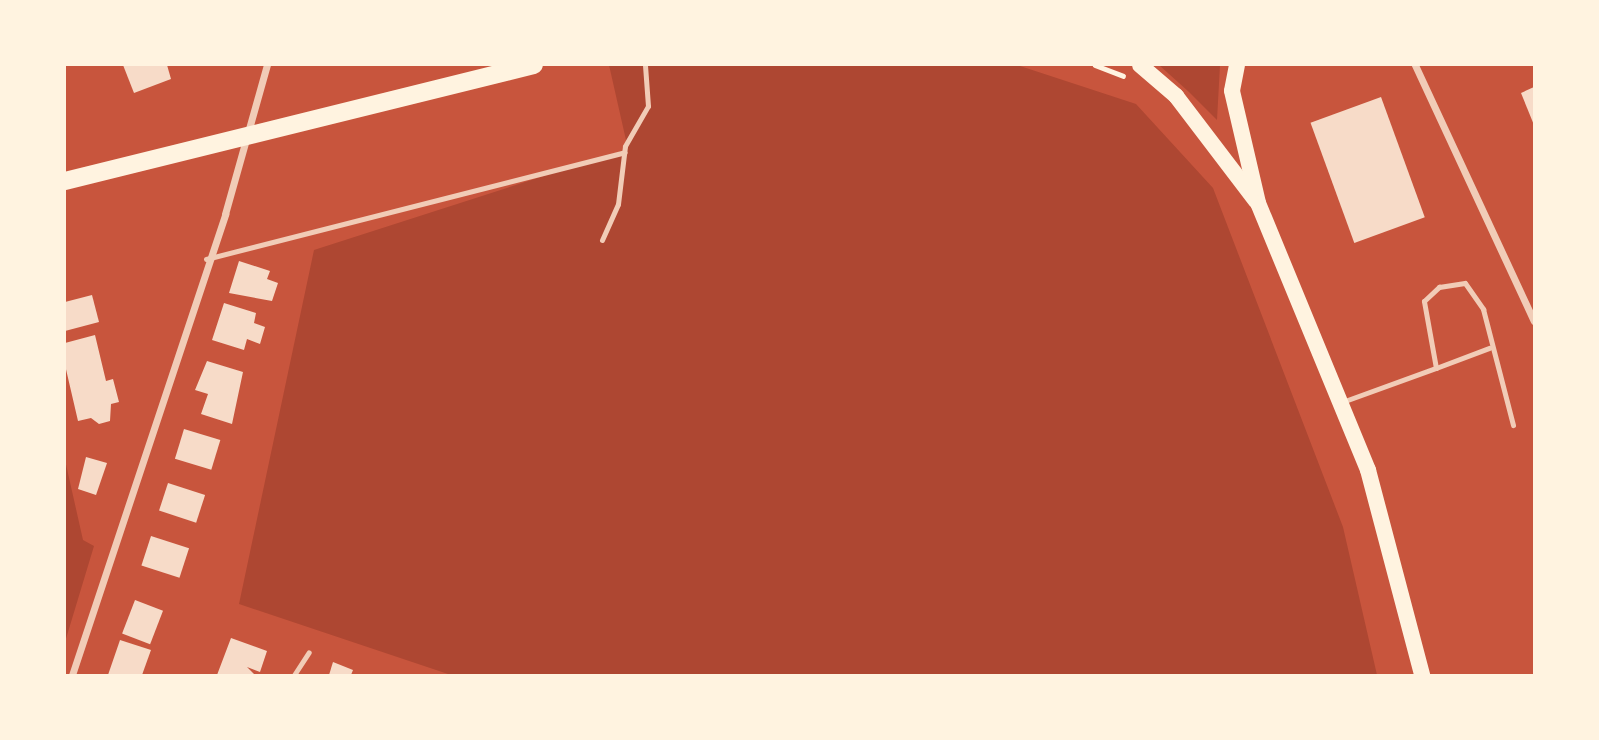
<!DOCTYPE html>
<html>
<head>
<meta charset="utf-8">
<style>
  body { margin:0 }
  #map { position:relative; width:1599px; height:740px; overflow:hidden; background:#c8553d; font-family:"Libre Baskerville",serif }
  div>[style] { position:absolute }
  .green>* { inset:0; background:#ae4732 }
  .building>* { inset:0; background:#f7dbc8; transform-origin:0 0 }
  .path>* { height:4.5px; margin:-2.25px; padding:0 2.25px; transform-origin:2.25px; border-radius:2.25px; background:#fff3e0 }
  .service>* { height:5px; margin:-2.5px; padding:0 2.5px; transform-origin:2.5px; border-radius:2.5px; background:#f1ccb7 }
  .minor>* { height:7px; margin:-3.5px; padding:0 3.5px; transform-origin:3.5px; border-radius:3.5px; background:#f1ccb7 }
  .primary>* { height:16px; margin:-8px; padding:0 8px; transform-origin:8px; border-radius:8px; background:#fff3e0 }
  .trunk>* { height:18px; margin:-9px; padding:0 9px; transform-origin:9px; border-radius:9px; background:#fff3e0 }
  span { translate:-50% -50%; white-space:nowrap; text-align:center; line-height:1.15; -webkit-text-stroke:7px #fff3e0; paint-order:stroke }
  .frame { position:absolute; inset:0; border:66px solid #fff3e0; pointer-events:none }
</style>
</head>
<body>
<div id="map">
  <div class="green">
    <i style="clip-path:polygon(609px 65px,1017px 65px,1136px 104px,1213px 188px,1343px 527px,1377px 675px,451px 675px,239px 604px,314px 250px,628px 149px)"></i>
    <i style="clip-path:polygon(1159px 65px,1220px 65px,1217px 120px,1189px 92px)"></i>
    <i style="clip-path:polygon(65px 460px,83px 540px,94px 546px,65px 642px)"></i>
  </div>
  <div class="building">
    <i style="clip-path:polygon(123px 65px,167px 65px,171px 79px,134px 93px)"></i>
    <i style="clip-path:polygon(1534px 87px,1534px 125px,1521px 93px)"></i>
    <i style="left:1381px;top:97px;width:128px;height:75px;rotate:70deg"></i>
    <i style="clip-path:polygon(239px 261px,270px 271px,267px 279px,278px 283px,272px 301px,229px 293px)"></i>
    <i style="clip-path:polygon(92px 295px,99px 322px,65px 331px,65px 302px)"></i>
    <i style="clip-path:polygon(224px 303px,256px 313px,254px 323px,265px 327px,260px 344px,247px 339px,244px 350px,212px 340px)"></i>
    <i style="clip-path:polygon(95px 335px,106px 381px,113px 379px,119px 402px,111px 404px,110px 421px,99px 424px,91px 418px,78px 421px,65px 365px,65px 343px)"></i>
    <i style="clip-path:polygon(207px 361px,243px 372px,232px 424px,201px 414px,208px 394px,195px 390px)"></i>
    <i style="left:184px;top:429px;width:38px;height:31px;rotate:17deg"></i>
    <i style="clip-path:polygon(86px 457px,107px 463px,96px 495px,78px 489px)"></i>
    <i style="left:168px;top:483px;width:39px;height:29px;rotate:18deg"></i>
    <i style="left:151px;top:536px;width:40px;height:31px;rotate:18deg"></i>
    <i style="left:135px;top:600px;width:30px;height:36px;rotate:21deg"></i>
    <i style="clip-path:polygon(231px 638px,267px 651px,260px 672px,247px 667px,255px 675px,217px 675px)"></i>
    <i style="clip-path:polygon(120px 640px,151px 650px,142px 675px,108px 675px)"></i>
    <i style="clip-path:polygon(333px 662px,353px 670px,351px 675px,329px 675px)"></i>
  </div>
  <div class="path">
    <i style="left:1095px;top:65px;width:30px;rotate:21deg"></i>
  </div>
  <div class="service">
    <i style="left:602px;top:240px;width:39px;rotate:-66deg"></i>
    <i style="left:618px;top:204px;width:58px;rotate:-83.1deg"></i>
    <i style="left:625px;top:146px;width:46px;rotate:-60.1deg"></i>
    <i style="left:648px;top:106px;width:41px;rotate:-94.2deg"></i>
    <i style="left:206px;top:259px;width:432px;rotate:-14.3deg"></i>
    <i style="left:1436px;top:368px;width:57px;rotate:-20.7deg"></i>
    <i style="left:1342px;top:402px;width:100px;rotate:-19.9deg"></i>
    <i style="left:1436px;top:368px;width:68px;rotate:-100.2deg"></i>
    <i style="left:1424px;top:301px;width:21px;rotate:-43deg"></i>
    <i style="left:1439px;top:287px;width:26px;rotate:-9deg"></i>
    <i style="left:1465px;top:283px;width:32px;rotate:55deg"></i>
    <i style="left:1483px;top:309px;width:120px;rotate:75.5deg"></i>
    <i style="left:294px;top:675px;width:27px;rotate:-57deg"></i>
  </div>
  <div class="minor">
    <i style="left:1415px;top:65px;width:282px;rotate:65.1deg"></i>
    <i style="left:72px;top:675px;width:486px;rotate:-71.6deg"></i>
    <i style="left:225px;top:214px;width:155px;rotate:-74.3deg"></i>
  </div>
  <div class="primary">
    <i style="left:1140px;top:65px;width:48px;rotate:40.7deg"></i>
    <i style="left:1176px;top:96px;width:132px;rotate:52.7deg"></i>
    <i style="left:1237px;top:65px;width:26px;rotate:101deg"></i>
    <i style="left:1232px;top:91px;width:115px;rotate:76.9deg"></i>
    <i style="left:1258px;top:203px;width:289px;rotate:67.6deg"></i>
    <i style="left:1368px;top:470px;width:212px;rotate:75.2deg"></i>
  </div>
  <div class="trunk">
    <i style="left:65px;top:181px;width:483px;rotate:-13.9deg"></i>
  </div>
  <div class="frame"></div>
</div>
</body>
</html>
